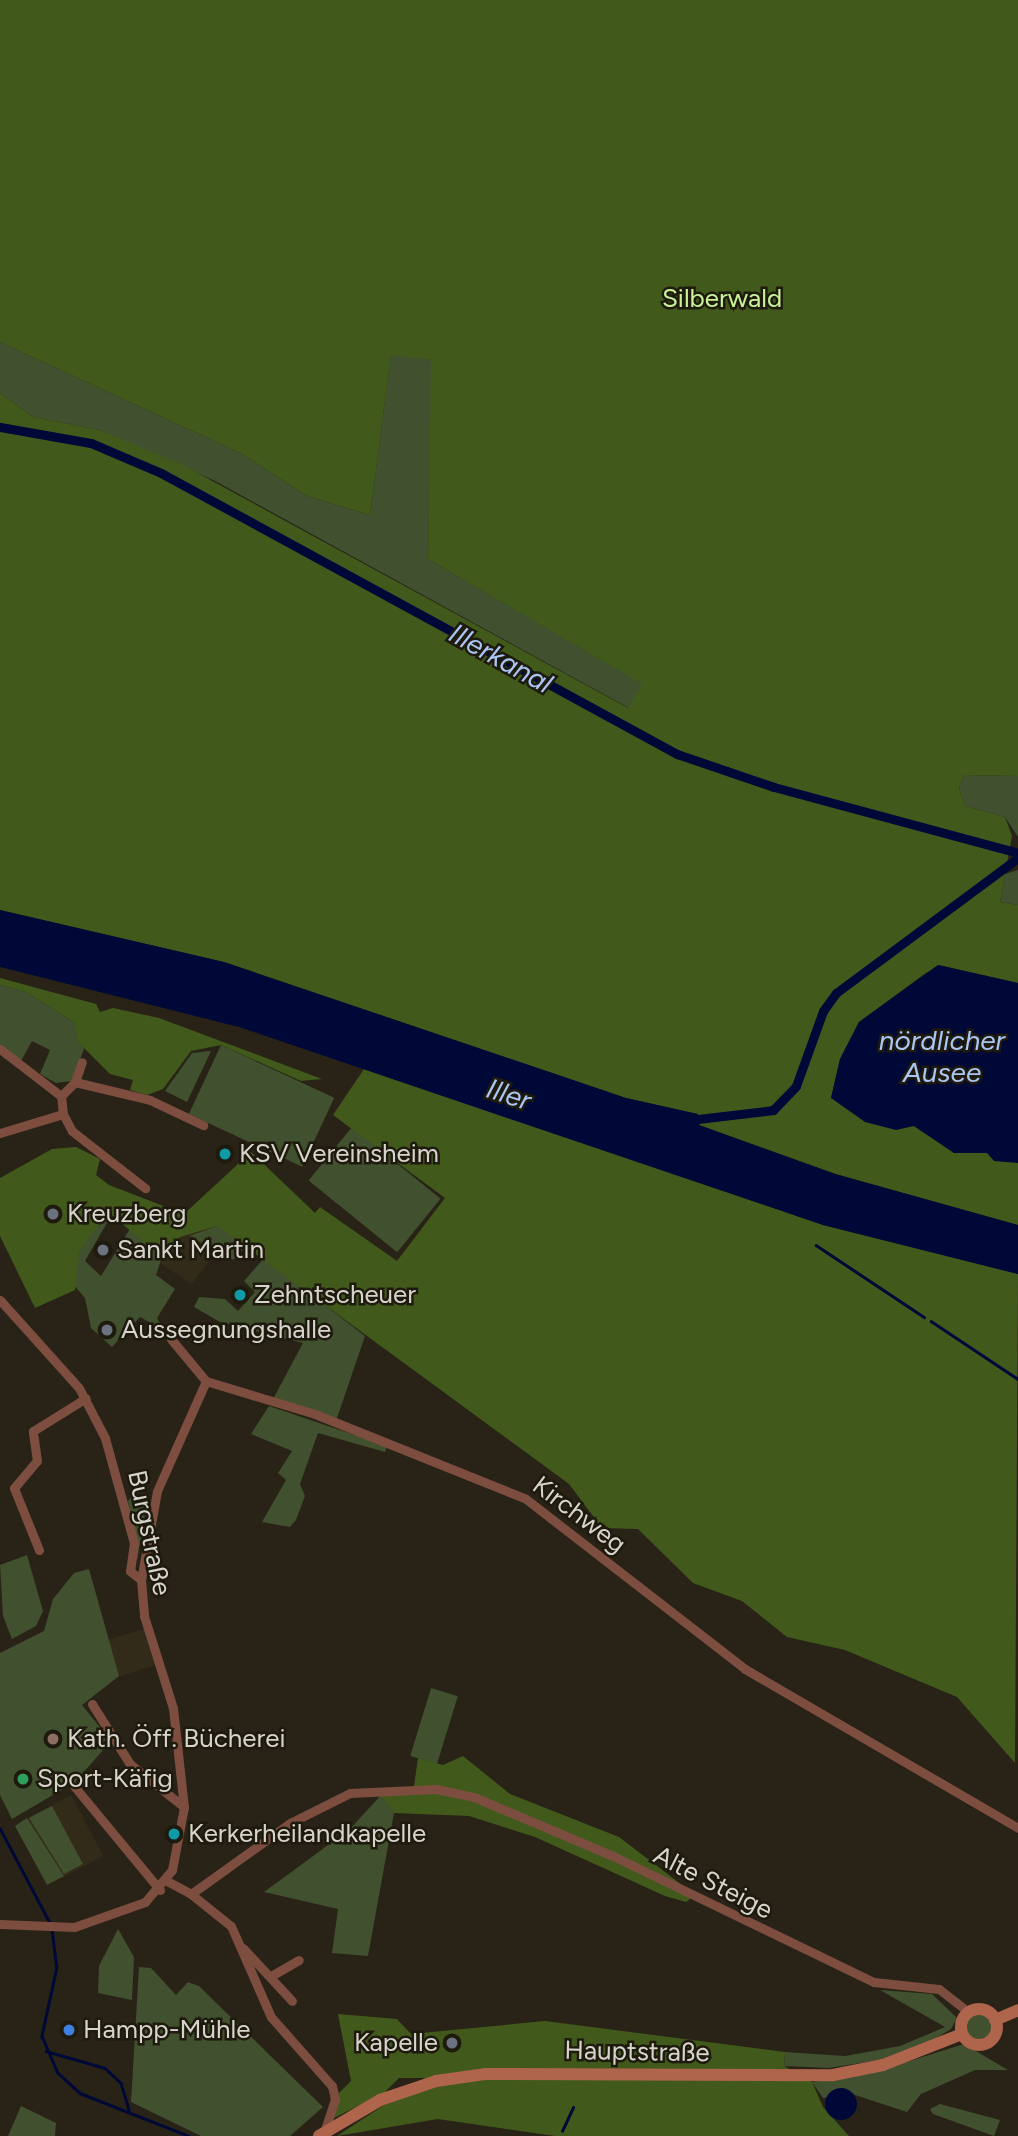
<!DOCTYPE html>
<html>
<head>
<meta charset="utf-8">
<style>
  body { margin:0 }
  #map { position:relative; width:1018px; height:2136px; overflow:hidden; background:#282316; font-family:Figtree,sans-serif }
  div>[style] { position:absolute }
  .built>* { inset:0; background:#332b19; transform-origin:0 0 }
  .green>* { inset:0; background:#41502e; transform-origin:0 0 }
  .round { border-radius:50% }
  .forest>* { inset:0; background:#415a1c }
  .water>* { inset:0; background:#000837 }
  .stream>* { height:2.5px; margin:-1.25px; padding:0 1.25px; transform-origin:1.25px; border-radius:1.25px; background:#000837 }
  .canal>* { height:9px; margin:-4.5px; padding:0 4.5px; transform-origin:4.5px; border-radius:4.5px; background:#000837 }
  .minor>* { height:9px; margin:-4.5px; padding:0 4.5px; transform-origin:4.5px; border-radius:4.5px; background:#7d4e3f }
  .secondary>* { height:12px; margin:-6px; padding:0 6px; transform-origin:6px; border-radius:6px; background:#af644c }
  .secondary>.ring { margin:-6px; padding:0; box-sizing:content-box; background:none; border:12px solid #af644c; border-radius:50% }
  .dots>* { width:19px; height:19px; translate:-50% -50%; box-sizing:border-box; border:4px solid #1e1a0d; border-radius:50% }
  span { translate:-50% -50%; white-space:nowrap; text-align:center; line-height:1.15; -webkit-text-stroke:5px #1e1a0d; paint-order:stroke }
  .park-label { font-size:26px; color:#caf298 }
  .poi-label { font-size:26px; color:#d7d4cc }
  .left { translate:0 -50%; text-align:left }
  .right { translate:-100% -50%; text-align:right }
  .street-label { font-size:26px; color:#d7d4cc }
  .water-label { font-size:28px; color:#abc6f5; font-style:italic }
</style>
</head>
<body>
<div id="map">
  <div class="built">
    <i style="clip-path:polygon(217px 1226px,232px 1233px,191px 1284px,160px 1263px,179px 1237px)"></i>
    <i style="left:144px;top:1629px;width:38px;height:38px;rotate:73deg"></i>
    <i style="left:71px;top:1795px;width:69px;height:49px;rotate:62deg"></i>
  </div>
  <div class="green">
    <i style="clip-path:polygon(0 342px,242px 454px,307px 496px,370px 515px,391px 354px,432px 360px,428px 559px,643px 684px,629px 708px,215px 481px,100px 430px,33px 417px,0 393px)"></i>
    <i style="clip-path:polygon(964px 775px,1018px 776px,1018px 837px,1005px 817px,965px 806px,959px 788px)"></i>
    <i style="clip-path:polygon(1018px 870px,1018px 905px,1000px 902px,1005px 874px)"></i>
    <i style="clip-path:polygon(0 985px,26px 992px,75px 1023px,84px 1049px,72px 1081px,56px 1083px,40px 1074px,50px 1050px,32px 1041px,21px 1061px,0 1045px)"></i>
    <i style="left:221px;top:1045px;width:125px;height:76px;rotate:25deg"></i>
    <i style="clip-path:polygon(211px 1051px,187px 1102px,165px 1091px,192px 1053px)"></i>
    <i style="left:352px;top:1127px;width:114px;height:69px;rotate:39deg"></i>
    <i style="clip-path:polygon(102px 1216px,108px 1221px,85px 1261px,101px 1276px,131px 1227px,162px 1257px,156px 1275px,175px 1289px,157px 1318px,165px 1331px,140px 1317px,112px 1347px,91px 1328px,85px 1298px,72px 1283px,79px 1252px)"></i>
    <i style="clip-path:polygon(217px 1226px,247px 1244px,233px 1260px,189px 1236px)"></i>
    <i style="clip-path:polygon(264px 1258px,365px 1336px,337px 1418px,272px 1401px,303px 1343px,220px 1322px,194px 1307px,199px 1297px,225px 1299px,238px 1311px,255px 1292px,244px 1281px)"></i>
    <i style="clip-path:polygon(269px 1406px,387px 1446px,385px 1452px,318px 1433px,300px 1484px,305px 1496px,296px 1520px,290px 1527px,262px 1522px,286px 1480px,278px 1473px,292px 1451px,251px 1434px)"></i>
    <i style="clip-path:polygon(131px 1498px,147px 1501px,137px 1561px,128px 1501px)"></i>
    <i style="clip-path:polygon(27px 1555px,43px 1611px,36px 1626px,12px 1639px,3px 1616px,0 1565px)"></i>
    <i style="clip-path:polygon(89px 1569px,119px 1676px,82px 1705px,111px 1741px,75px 1782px,12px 1819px,0 1795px,0 1653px,44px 1631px,53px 1599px,74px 1573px)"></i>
    <i style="left:431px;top:1688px;width:28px;height:71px;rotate:17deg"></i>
    <i style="clip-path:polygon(381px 1795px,394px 1813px,368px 1956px,332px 1953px,338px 1909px,264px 1892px,350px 1829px)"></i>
    <i style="clip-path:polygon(52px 1806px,83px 1864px,64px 1874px,29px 1818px)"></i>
    <i style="clip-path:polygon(27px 1818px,64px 1876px,47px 1885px,15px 1826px)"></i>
    <i style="clip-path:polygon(118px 1929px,134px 1957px,132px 2000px,98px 1993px,99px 1966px)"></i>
    <i style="clip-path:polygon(139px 1967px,151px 1968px,176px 1995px,188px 1982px,199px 1986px,323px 2107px,290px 2136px,201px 2136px,131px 2102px)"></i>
    <i style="clip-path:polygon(880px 1990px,932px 1994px,957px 2018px,951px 2029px,925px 2045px,885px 2059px,829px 2068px,784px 2066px,785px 2052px,845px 2056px,900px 2046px,945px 2027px)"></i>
    <i class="round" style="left:961px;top:2009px;width:36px;height:36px"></i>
    <i style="clip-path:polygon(964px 2044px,1008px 2070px,975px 2070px,921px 2094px,907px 2112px,852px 2094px,823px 2098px,812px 2082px,868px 2074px)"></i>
    <i style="clip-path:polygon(940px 2104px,1000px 2120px,994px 2136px,933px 2114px,930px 2109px)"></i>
    <i style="clip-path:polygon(21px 2106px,56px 2123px,55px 2136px,8px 2136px)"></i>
  </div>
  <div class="forest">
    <i style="clip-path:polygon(0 0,1018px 0,1018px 776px,964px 775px,959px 788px,965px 806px,1005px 817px,1012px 836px,1000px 902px,1018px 905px,1018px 983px,939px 965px,923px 975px,859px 1022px,840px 1059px,831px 1098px,914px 1126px,954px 1153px,987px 1153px,1018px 1163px,1018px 1225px,836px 1174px,699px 1125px,697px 1114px,626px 1098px,224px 962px,0 910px,0 393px,33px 417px,100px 430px,183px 465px,628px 708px,642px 684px,428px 559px,431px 360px,391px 355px,370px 515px,307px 496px,242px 454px,0 342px)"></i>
    <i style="clip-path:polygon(0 978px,96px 1004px,100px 1012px,113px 1008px,159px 1018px,322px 1079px,301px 1081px,221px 1045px,191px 1051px,163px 1089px,147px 1095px,130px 1090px,133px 1080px,110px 1074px,78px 1042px,75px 1023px,26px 992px,0 985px)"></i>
    <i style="clip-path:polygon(366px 1066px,823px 1225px,1018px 1274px,1015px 1763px,957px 1697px,845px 1650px,787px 1637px,742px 1601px,693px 1583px,638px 1529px,602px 1528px,569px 1484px,217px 1226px,180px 1237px,162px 1257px,108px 1212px,79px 1252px,75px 1290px,35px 1308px,0 1236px,0 1178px,52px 1149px,76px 1147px,100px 1159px,96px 1175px,109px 1185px,184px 1214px,251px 1152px,315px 1213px,320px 1207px,397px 1261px,445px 1198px,333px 1115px)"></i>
    <i style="clip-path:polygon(463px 1756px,510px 1794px,619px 1837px,695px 1895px,686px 1902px,665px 1896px,535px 1837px,469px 1816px,394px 1813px,381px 1796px,413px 1793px,418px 1758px,443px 1765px)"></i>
    <i style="clip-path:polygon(338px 2014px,397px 2019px,411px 2034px,545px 2021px,785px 2052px,784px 2066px,812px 2082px,823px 2107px,849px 2136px,555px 2136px,438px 2119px,337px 2136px,425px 2078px,399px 2078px,384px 2093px,328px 2121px,336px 2096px,351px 2081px)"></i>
  </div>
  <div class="water">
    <i style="clip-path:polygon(0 910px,224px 962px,626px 1098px,698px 1114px,699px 1125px,835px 1174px,1018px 1225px,1018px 1274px,823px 1225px,239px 1027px,0 967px)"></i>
    <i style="clip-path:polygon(938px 965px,1018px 983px,1018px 1163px,994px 1161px,987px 1153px,954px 1153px,914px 1126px,896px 1130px,865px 1122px,831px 1098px,840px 1059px,859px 1022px)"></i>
    <i class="round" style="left:825px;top:2088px;width:32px;height:32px"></i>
  </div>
  <div class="stream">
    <i style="left:816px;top:1245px;width:130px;rotate:33.7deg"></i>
    <i style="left:931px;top:1321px;width:105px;rotate:33.7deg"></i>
    <i style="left:0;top:1828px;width:107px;rotate:62.2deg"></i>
    <i style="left:52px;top:1929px;width:38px;rotate:83deg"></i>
    <i style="left:57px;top:1967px;width:71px;rotate:102.3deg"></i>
    <i style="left:42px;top:2036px;width:40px;rotate:66.6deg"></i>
    <i style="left:58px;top:2073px;width:30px;rotate:42deg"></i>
    <i style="left:80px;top:2093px;width:117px;rotate:21.5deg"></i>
    <i style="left:46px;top:2051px;width:61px;rotate:16.1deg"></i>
    <i style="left:105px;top:2068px;width:22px;rotate:43deg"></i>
    <i style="left:121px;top:2083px;width:28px;rotate:73deg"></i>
    <i style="left:562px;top:2131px;width:26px;rotate:-65deg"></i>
  </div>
  <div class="canal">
    <i style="left:0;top:427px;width:92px;rotate:10deg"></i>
    <i style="left:91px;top:443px;width:76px;rotate:23.2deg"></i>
    <i style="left:161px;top:473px;width:588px;rotate:28.57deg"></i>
    <i style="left:677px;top:754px;width:102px;rotate:18.8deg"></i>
    <i style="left:774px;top:787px;width:253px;rotate:15.1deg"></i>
    <i style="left:689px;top:1126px;width:11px;rotate:-38deg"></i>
    <i style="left:698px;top:1119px;width:76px;rotate:-6.8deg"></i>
    <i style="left:773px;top:1110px;width:33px;rotate:-46deg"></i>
    <i style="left:796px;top:1086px;width:80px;rotate:-70.2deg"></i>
    <i style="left:823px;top:1011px;width:22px;rotate:-54deg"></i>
    <i style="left:836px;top:993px;width:227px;rotate:-36.6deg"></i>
  </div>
  <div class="minor">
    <i style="left:0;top:1049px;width:77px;rotate:37.6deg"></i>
    <i style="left:75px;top:1082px;width:77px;rotate:13.5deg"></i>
    <i style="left:150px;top:1100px;width:59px;rotate:25.3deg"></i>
    <i style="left:63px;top:1114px;width:19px;rotate:62deg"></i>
    <i style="left:72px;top:1131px;width:93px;rotate:38deg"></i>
    <i style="left:0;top:1133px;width:66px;rotate:-16.8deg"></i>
    <i style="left:63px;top:1114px;width:18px;rotate:-96deg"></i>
    <i style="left:61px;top:1096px;width:20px;rotate:-45deg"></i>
    <i style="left:75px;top:1082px;width:21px;rotate:-71deg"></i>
    <i style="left:0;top:1300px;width:118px;rotate:48.1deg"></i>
    <i style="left:79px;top:1388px;width:56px;rotate:62.5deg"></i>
    <i style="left:105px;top:1438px;width:109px;rotate:74.6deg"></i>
    <i style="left:134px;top:1543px;width:28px;rotate:98deg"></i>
    <i style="left:130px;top:1571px;width:14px;rotate:39deg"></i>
    <i style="left:141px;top:1580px;width:36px;rotate:85deg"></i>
    <i style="left:144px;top:1616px;width:96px;rotate:72.5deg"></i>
    <i style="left:173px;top:1708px;width:100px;rotate:83.7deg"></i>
    <i style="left:184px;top:1807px;width:64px;rotate:100.8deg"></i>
    <i style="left:172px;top:1870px;width:42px;rotate:130.2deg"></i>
    <i style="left:145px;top:1902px;width:75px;rotate:160.6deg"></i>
    <i style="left:74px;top:1927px;width:74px;rotate:-177.7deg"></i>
    <i style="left:171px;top:1339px;width:55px;rotate:50.2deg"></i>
    <i style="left:206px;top:1381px;width:114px;rotate:16.8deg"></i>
    <i style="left:315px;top:1414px;width:227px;rotate:21.9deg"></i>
    <i style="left:526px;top:1499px;width:277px;rotate:37.8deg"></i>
    <i style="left:745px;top:1669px;width:316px;rotate:30.2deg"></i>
    <i style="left:39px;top:1550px;width:67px;rotate:-112deg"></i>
    <i style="left:14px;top:1488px;width:35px;rotate:-50deg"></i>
    <i style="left:37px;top:1461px;width:30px;rotate:-98deg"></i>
    <i style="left:33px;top:1431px;width:62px;rotate:-31.9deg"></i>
    <i style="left:141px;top:1580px;width:90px;rotate:-79.8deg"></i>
    <i style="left:157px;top:1491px;width:120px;rotate:-66deg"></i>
    <i style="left:92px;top:1704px;width:71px;rotate:57.7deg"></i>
    <i style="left:130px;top:1764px;width:69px;rotate:38.5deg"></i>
    <i style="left:74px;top:1786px;width:135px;rotate:50.4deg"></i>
    <i style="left:167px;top:1881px;width:27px;rotate:28deg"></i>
    <i style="left:191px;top:1894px;width:122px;rotate:-35.6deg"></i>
    <i style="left:290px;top:1823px;width:67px;rotate:-26.6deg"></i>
    <i style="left:350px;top:1793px;width:86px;rotate:-2.7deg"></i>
    <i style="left:436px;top:1789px;width:39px;rotate:12deg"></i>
    <i style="left:474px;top:1797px;width:151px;rotate:23deg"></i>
    <i style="left:613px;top:1856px;width:290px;rotate:25.8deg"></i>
    <i style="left:874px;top:1982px;width:65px;rotate:6.1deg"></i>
    <i style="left:939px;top:1989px;width:37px;rotate:38deg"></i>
    <i style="left:191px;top:1894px;width:51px;rotate:38.7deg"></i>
    <i style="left:231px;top:1926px;width:99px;rotate:66.3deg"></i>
    <i style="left:271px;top:2017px;width:92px;rotate:48.5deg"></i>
    <i style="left:332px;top:2086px;width:13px;rotate:77deg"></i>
    <i style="left:335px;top:2099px;width:36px;rotate:108deg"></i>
    <i style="left:243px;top:1948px;width:72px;rotate:47.2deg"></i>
    <i style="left:271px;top:1976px;width:32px;rotate:-30deg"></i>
  </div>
  <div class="secondary">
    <i class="ring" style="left:961px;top:2009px;width:24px;height:24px"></i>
    <i style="left:995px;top:2020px;width:25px;rotate:-23deg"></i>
    <i style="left:319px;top:2136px;width:71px;rotate:-30.5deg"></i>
    <i style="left:380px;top:2100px;width:59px;rotate:-18.7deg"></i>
    <i style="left:436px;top:2081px;width:49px;rotate:-8.1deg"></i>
    <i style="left:485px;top:2074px;width:348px;rotate:0.2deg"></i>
    <i style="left:833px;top:2075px;width:51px;rotate:-11.3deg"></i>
    <i style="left:883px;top:2065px;width:85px;rotate:-21.4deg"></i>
  </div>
  <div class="dots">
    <i style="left:225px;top:1154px;background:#0f9aa8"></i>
    <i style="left:53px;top:1214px;background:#6b7280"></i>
    <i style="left:103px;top:1250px;background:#6b7280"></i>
    <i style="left:240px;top:1295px;background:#0f9aa8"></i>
    <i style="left:107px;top:1330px;background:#6b7280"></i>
    <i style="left:53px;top:1739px;background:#8d6e63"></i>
    <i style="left:23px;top:1779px;background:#2e9e5b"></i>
    <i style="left:174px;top:1834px;background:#0f9aa8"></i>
    <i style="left:69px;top:2030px;background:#3f7fe0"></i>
    <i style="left:452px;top:2043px;background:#6b7280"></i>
  </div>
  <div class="park-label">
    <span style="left:722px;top:299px">Silberwald</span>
  </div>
  <div class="poi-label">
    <span class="left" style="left:239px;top:1154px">KSV Vereinsheim</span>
    <span class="left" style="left:67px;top:1214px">Kreuzberg</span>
    <span class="left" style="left:117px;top:1250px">Sankt Martin</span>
    <span class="left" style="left:254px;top:1295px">Zehntscheuer</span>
    <span class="left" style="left:121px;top:1330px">Aussegnungshalle</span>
    <span class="left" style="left:67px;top:1739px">Kath. Öff. Bücherei</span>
    <span class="left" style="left:37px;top:1779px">Sport-Käfig</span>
    <span class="left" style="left:188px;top:1834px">Kerkerheilandkapelle</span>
    <span class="left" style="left:83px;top:2030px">Hampp-Mühle</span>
    <span class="right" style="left:438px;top:2043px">Kapelle</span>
  </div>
  <div class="street-label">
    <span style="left:579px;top:1515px;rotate:37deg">Kirchweg</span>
    <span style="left:149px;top:1533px;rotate:78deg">Burgstraße</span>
    <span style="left:713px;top:1883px;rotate:27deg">Alte Steige</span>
    <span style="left:637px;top:2052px;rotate:1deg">Hauptstraße</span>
  </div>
  <div class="water-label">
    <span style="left:501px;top:658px;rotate:29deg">Illerkanal</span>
    <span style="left:942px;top:1056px">nördlicher<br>Ausee</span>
    <span style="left:509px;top:1094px;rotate:18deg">Iller</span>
  </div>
</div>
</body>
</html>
